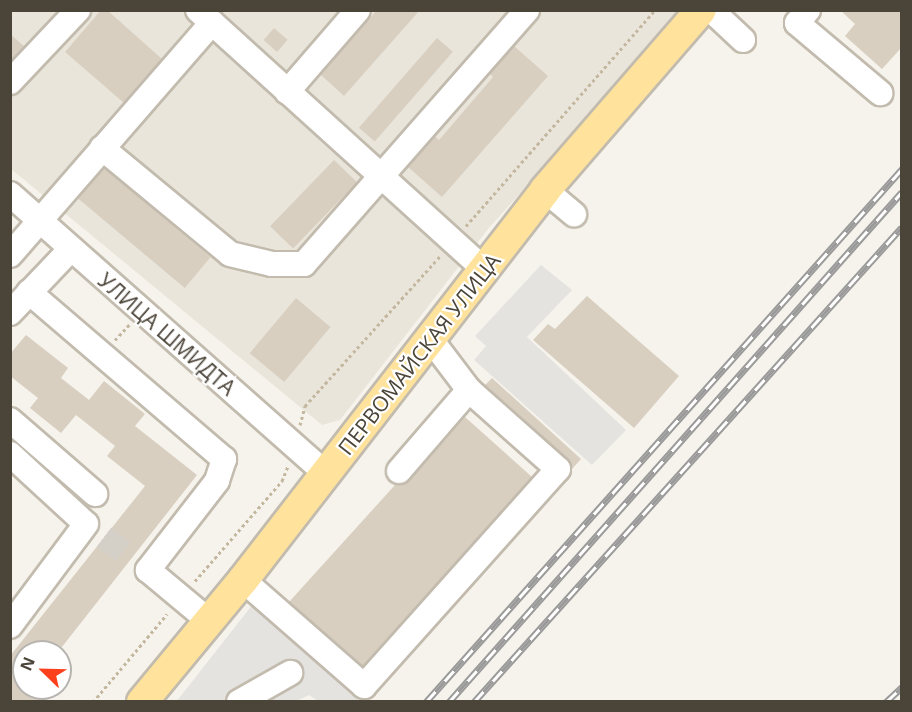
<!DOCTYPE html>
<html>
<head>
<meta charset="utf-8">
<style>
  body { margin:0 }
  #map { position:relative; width:912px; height:712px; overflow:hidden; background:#f6f3ec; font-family:"Open Sans",sans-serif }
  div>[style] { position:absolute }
  .residential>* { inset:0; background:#eae5da }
  .parking>* { inset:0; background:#e5e3e0 }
  .building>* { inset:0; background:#d8cfc1; transform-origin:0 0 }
  .minor-tunnel>* { height:24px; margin-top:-12px; transform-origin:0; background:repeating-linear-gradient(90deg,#d4d0c8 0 24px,transparent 0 36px) }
  .path>* { height:3px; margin-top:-1.5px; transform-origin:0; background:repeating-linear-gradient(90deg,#c4b79f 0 3px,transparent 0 6px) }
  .roads { filter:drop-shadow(2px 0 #c2bbae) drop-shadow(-2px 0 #c2bbae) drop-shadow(0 2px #c2bbae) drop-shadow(0 -2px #c2bbae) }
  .minor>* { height:24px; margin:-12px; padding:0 12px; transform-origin:12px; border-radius:12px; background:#fff }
  .major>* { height:30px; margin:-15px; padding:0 15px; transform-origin:15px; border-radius:15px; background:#ffe39c }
  .rail>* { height:7px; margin-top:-3.5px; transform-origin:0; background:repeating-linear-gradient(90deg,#fff 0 14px,#9a9a9a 0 28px); box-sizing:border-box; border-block:2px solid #9a9a9a }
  span { translate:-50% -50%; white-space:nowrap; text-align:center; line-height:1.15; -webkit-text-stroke:4.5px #fff; paint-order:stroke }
  .street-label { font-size:21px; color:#4b4439 }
  .frame { position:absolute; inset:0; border:12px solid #4b4439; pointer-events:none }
  .north { position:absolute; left:12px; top:640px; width:60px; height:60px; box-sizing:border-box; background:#fff; border:2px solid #b7b4b0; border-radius:50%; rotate:293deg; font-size:16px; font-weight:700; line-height:24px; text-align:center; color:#4b4439 }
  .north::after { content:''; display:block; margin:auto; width:21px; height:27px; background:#fc3f1d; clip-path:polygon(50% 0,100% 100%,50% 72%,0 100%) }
</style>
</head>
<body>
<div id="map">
  <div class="residential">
    <i style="clip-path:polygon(10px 11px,683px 11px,488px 229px,340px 420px,322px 425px,11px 169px)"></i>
  </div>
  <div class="parking">
    <i style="clip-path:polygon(541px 265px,572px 290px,527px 337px,626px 430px,592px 465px,474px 360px,486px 346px,475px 336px)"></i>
    <i style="clip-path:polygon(253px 604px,365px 701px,318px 701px,309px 695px,294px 702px,176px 702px)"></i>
  </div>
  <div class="building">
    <i style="clip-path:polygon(101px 10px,107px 10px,162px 59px,124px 103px,65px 52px)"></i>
    <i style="clip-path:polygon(377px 10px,420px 10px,344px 96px,321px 75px)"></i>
    <i style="clip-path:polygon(840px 10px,902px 10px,902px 47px,882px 69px,845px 36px,855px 24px)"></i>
    <i style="left:274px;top:28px;width:18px;height:16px;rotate:41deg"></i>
    <i style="clip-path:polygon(10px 34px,24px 46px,10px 61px)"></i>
    <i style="left:437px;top:38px;width:21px;height:119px;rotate:41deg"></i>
    <i style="clip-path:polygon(514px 46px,548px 76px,442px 197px,408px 167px,435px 136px,439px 140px,493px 77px,490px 74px)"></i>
    <i style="left:334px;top:160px;width:32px;height:92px;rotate:44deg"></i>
    <i style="left:104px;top:168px;width:139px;height:40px;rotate:40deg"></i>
    <i style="clip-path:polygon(587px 296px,679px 376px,634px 428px,533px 340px,548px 324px,555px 329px)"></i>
    <i style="left:296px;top:298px;width:45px;height:72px;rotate:40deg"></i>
    <i style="clip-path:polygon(26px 335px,68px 368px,61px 378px,89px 400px,104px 381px,145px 414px,135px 426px,197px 475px,58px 652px,24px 652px,24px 688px,56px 688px,45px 702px,10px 702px,10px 656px,145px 486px,107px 456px,115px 446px,76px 415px,61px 433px,30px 408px,38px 398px,10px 376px,10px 354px)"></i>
    <i style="clip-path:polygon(492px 378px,581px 459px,572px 469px,567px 458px,485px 385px)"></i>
    <i style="clip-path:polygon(465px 417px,532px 477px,363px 666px,289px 602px,395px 485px,410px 480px)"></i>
  </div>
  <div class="minor-tunnel">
    <i style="left:104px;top:537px;width:35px;rotate:37deg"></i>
  </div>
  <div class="path">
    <i style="left:466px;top:226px;width:287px;rotate:-48.8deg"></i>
    <i style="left:115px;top:340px;width:21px;rotate:-47deg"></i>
    <i style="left:300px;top:425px;width:20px;rotate:-75deg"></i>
    <i style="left:305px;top:406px;width:202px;rotate:-48deg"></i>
    <i style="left:195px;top:581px;width:133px;rotate:-49deg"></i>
    <i style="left:282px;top:481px;width:16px;rotate:-68deg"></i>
    <i style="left:93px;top:702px;width:115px;rotate:-49.9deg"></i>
  </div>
  <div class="roads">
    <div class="minor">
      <i style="left:198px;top:10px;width:387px;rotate:42.2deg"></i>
      <i style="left:711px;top:10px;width:44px;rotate:43.2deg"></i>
      <i style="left:808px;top:10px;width:17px;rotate:130deg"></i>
      <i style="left:797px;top:23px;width:109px;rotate:40.1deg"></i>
      <i style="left:10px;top:82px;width:99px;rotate:-46.6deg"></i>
      <i style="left:287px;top:92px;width:108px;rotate:-49.1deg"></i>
      <i style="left:102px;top:148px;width:166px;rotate:39.6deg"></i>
      <i style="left:230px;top:254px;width:43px;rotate:13.4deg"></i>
      <i style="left:272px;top:264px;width:32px"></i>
      <i style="left:304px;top:264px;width:338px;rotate:-48.7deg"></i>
      <i style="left:545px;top:190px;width:38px;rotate:40deg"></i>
      <i style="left:10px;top:194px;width:421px;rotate:41.5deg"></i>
      <i style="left:10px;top:255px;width:308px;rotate:-49deg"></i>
      <i style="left:29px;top:292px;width:257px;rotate:40.6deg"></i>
      <i style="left:224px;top:459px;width:23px;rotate:108deg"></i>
      <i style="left:217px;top:481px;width:113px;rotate:127.8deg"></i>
      <i style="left:148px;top:570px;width:78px;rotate:39.8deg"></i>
      <i style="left:10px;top:313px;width:88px;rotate:-46.4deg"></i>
      <i style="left:10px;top:420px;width:113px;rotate:41deg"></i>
      <i style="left:10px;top:454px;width:103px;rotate:42.6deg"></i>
      <i style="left:86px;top:524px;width:127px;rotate:126.7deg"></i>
      <i style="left:399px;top:471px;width:107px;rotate:-49.2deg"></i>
      <i style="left:243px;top:580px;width:161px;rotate:41.2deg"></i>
      <i style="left:364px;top:686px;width:291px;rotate:-48.2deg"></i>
      <i style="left:558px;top:469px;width:119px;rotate:-138.4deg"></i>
      <i style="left:469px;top:390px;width:63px;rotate:-127.2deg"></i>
      <i style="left:239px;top:702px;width:59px;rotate:-29.6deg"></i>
    </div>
    <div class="major">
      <i style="left:142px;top:702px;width:158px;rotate:-50.4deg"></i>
      <i style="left:243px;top:580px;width:493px;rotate:-52.2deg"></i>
      <i style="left:545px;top:190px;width:238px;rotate:-49.1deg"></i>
    </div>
  </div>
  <div class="rail">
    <i style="left:426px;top:702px;width:715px;rotate:-48.23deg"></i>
    <i style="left:449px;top:702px;width:682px;rotate:-48.39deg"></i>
    <i style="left:474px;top:702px;width:639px;rotate:-47.98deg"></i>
    <i style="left:886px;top:702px;width:22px;rotate:-43deg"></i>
  </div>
  <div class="street-label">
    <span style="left:167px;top:334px;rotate:41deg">УЛИЦА ШМИДТА</span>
    <span style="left:419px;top:354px;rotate:-52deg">ПЕРВОМАЙСКАЯ УЛИЦА</span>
  </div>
  <div class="frame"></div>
  <div class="north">N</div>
</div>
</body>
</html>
